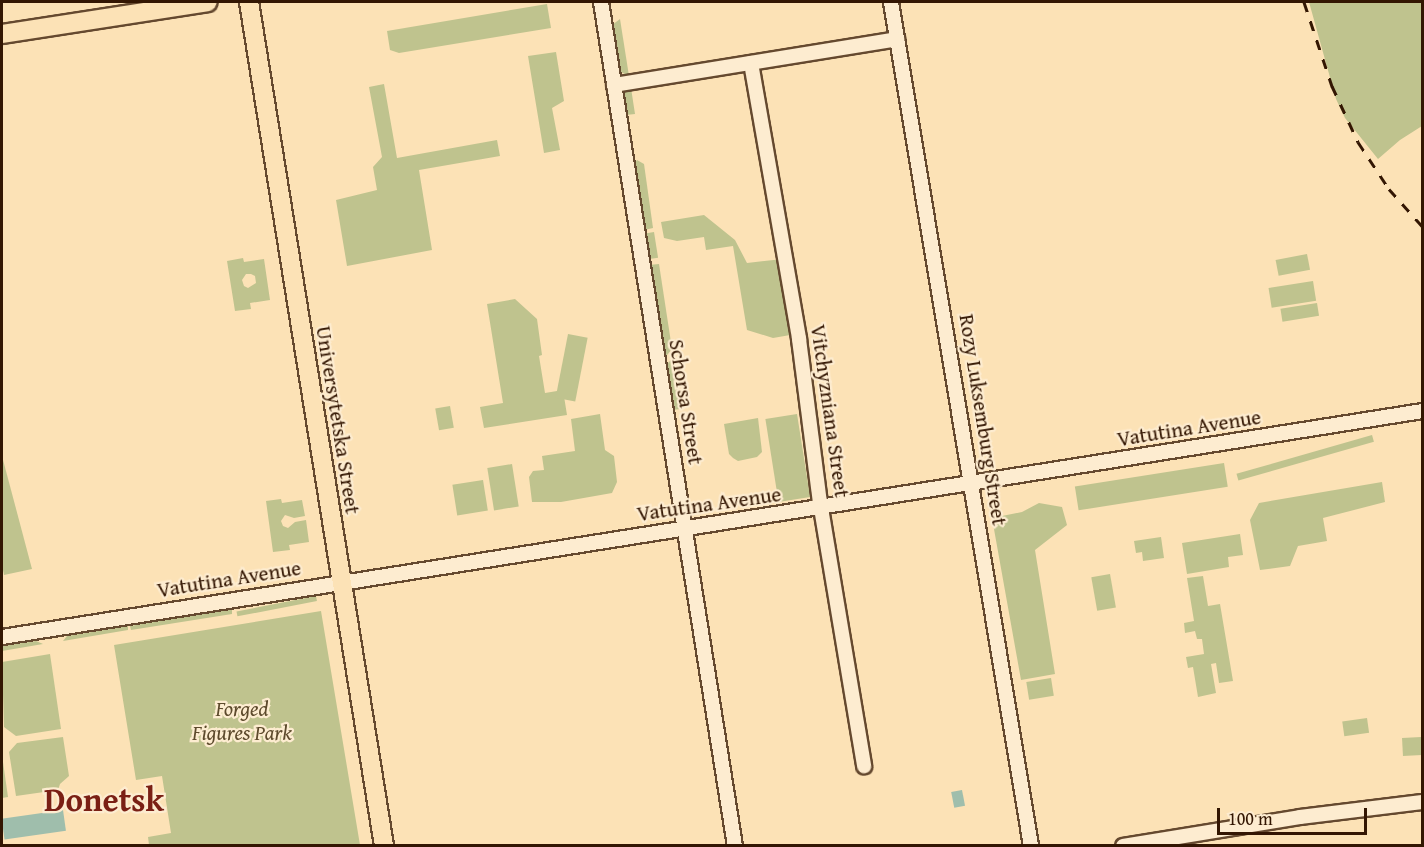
<!DOCTYPE html>
<html>
<head>
<meta charset="utf-8">
<style>
  body { margin:0 }
  #map { position:relative; width:1424px; height:847px; overflow:hidden; background:#fce2b6; font-family:"Gentium Book Plus",serif }
  div>[style] { position:absolute }
  .green>* { inset:0; background:#bfc38e; transform-origin:0 0 }
  .water>* { inset:0; background:#9fbeac; transform-origin:0 0 }
  .roads { filter:drop-shadow(2px 0 #65492f) drop-shadow(-2px 0 #65492f) drop-shadow(0 2px #65492f) drop-shadow(0 -2px #65492f) }
  .minor>* { height:14px; margin:-7px; padding:0 7px; transform-origin:7px; border-radius:7px; background:#fdecd0 }
  .major>* { height:18px; margin:-9px; padding:0 9px; transform-origin:9px; border-radius:9px; background:#fce2b6 }
  .rail>* { height:3px; margin-top:-1.5px; transform-origin:0; background:repeating-linear-gradient(90deg,#331602 0 10px,transparent 0 20px) }
  span { translate:-50% -50%; white-space:nowrap; text-align:center; line-height:1.15; -webkit-text-stroke:4.5px #fdecd0; paint-order:stroke }
  .street-label { font-size:21px; color:#331602 }
  .park-label { font-size:21px; color:#5d4a2c; font-style:italic }
  .town-label { font-size:33px; color:#7a1f14; font-weight:700 }
  .frame { position:absolute; inset:0; border:3px solid #331602; pointer-events:none }
  .scale { position:absolute; left:1217px; top:808px; width:150px; height:27px; box-sizing:border-box; border:3px solid #331602; border-top:0; padding-left:8px; font-size:18px; line-height:21px; white-space:nowrap; color:#331602; -webkit-text-stroke:4px #fdecd0; paint-order:stroke }
</style>
</head>
<body>
<div id="map">
  <div class="green">
    <i style="clip-path:polygon(1309px 2px,1422px 2px,1422px 126px,1400px 140px,1378px 159px,1345px 118px,1336px 99px)"></i>
    <i style="clip-path:polygon(547px 4px,551px 28px,399px 53px,390px 50px,387px 31px)"></i>
    <i style="clip-path:polygon(620px 19px,629px 76px,619px 71px,612px 25px)"></i>
    <i style="clip-path:polygon(556px 52px,564px 101px,552px 108px,560px 150px,544px 153px,528px 56px)"></i>
    <i style="clip-path:polygon(384px 84px,397px 158px,497px 140px,500px 156px,419px 170px,432px 250px,347px 266px,336px 200px,377px 190px,373px 167px,382px 157px,369px 87px)"></i>
    <i style="clip-path:polygon(631px 88px,635px 114px,626px 115px,622px 94px)"></i>
    <i style="clip-path:polygon(637px 160px,644px 164px,653px 228px,644px 230px,633px 166px)"></i>
    <i style="clip-path:polygon(704px 215px,735px 240px,747px 263px,783px 259px,796px 334px,773px 338px,747px 330px,733px 246px,706px 250px,704px 237px,677px 241px,664px 238px,661px 222px)"></i>
    <i style="left:654px;top:232px;width:26px;height:9px;rotate:81deg"></i>
    <i style="left:1307px;top:254px;width:16px;height:32px;rotate:79deg"></i>
    <i style="clip-path:polygon(evenodd,243px 258px,244px 262px,264px 259px,270px 300px,250px 303px,251px 309px,235px 311px,227px 261px,243px 258px,251px 274px,255px 276px,256px 283px,248px 288px,244px 286px,242px 280px,246px 274px,251px 274px)"></i>
    <i style="clip-path:polygon(659px 264px,672px 349px,663px 360px,649px 265px)"></i>
    <i style="left:1313px;top:281px;width:20px;height:45px;rotate:81deg"></i>
    <i style="clip-path:polygon(515px 299px,537px 319px,542px 355px,539px 356px,545px 393px,563px 390px,567px 415px,484px 428px,480px 407px,503px 403px,487px 304px)"></i>
    <i style="left:1317px;top:303px;width:13px;height:37px;rotate:81deg"></i>
    <i style="left:568px;top:334px;width:20px;height:65px;rotate:11deg"></i>
    <i style="clip-path:polygon(673px 357px,681px 409px,672px 410px,665px 367px)"></i>
    <i style="left:450px;top:406px;width:22px;height:15px;rotate:80deg"></i>
    <i style="clip-path:polygon(600px 414px,605px 450px,614px 456px,617px 482px,612px 493px,561px 502px,532px 502px,529px 477px,533px 471px,544px 470px,542px 456px,575px 451px,571px 419px)"></i>
    <i style="left:797px;top:414px;width:84px;height:32px;rotate:81deg"></i>
    <i style="clip-path:polygon(758px 418px,762px 452px,757px 457px,738px 461px,733px 458px,729px 454px,724px 424px)"></i>
    <i style="left:1372px;top:435px;width:7px;height:141px;rotate:74deg"></i>
    <i style="clip-path:polygon(2px 456px,32px 569px,4px 575px,2px 565px)"></i>
    <i style="left:1224px;top:463px;width:24px;height:151px;rotate:81deg"></i>
    <i style="left:512px;top:464px;width:43px;height:25px;rotate:81deg"></i>
    <i style="left:483px;top:480px;width:31px;height:31px;rotate:81deg"></i>
    <i style="clip-path:polygon(1382px 482px,1385px 502px,1323px 518px,1327px 541px,1298px 546px,1290px 566px,1260px 570px,1250px 520px,1259px 503px)"></i>
    <i style="clip-path:polygon(281px 499px,282px 503px,302px 500px,305px 516px,294px 518px,285px 515px,281px 521px,283px 526px,288px 528px,295px 522px,306px 520px,309px 542px,289px 545px,290px 550px,273px 552px,266px 501px)"></i>
    <i style="clip-path:polygon(1039px 503px,1062px 507px,1067px 525px,1035px 550px,1055px 674px,1021px 680px,992px 518px,1022px 512px)"></i>
    <i style="clip-path:polygon(1240px 534px,1243px 555px,1228px 557px,1229px 567px,1187px 574px,1182px 543px)"></i>
    <i style="clip-path:polygon(1161px 537px,1164px 558px,1143px 561px,1142px 552px,1136px 553px,1134px 541px)"></i>
    <i style="left:1110px;top:574px;width:34px;height:19px;rotate:80deg"></i>
    <i style="clip-path:polygon(1203px 576px,1208px 606px,1220px 604px,1233px 681px,1219px 683px,1216px 663px,1211px 664px,1216px 693px,1198px 697px,1193px 667px,1188px 668px,1186px 657px,1204px 654px,1202px 639px,1197px 639px,1195px 631px,1185px 633px,1184px 623px,1194px 621px,1187px 578px)"></i>
    <i style="left:316px;top:596px;width:5px;height:81px;rotate:79deg"></i>
    <i style="clip-path:polygon(232px 609px,232px 614px,131px 630px,130px 626px)"></i>
    <i style="clip-path:polygon(321px 611px,360px 845px,149px 845px,148px 837px,171px 833px,162px 776px,136px 780px,114px 645px)"></i>
    <i style="clip-path:polygon(128px 626px,128px 630px,63px 641px,67px 636px)"></i>
    <i style="clip-path:polygon(36px 641px,43px 644px,2px 651px,2px 646px)"></i>
    <i style="clip-path:polygon(50px 654px,61px 729px,16px 736px,4px 727px,2px 662px)"></i>
    <i style="left:1051px;top:678px;width:18px;height:25px;rotate:81deg"></i>
    <i style="left:1367px;top:718px;width:15px;height:25px;rotate:82deg"></i>
    <i style="clip-path:polygon(63px 737px,69px 776px,60px 784px,58px 790px,16px 796px,9px 752px,17px 743px)"></i>
    <i style="left:1421px;top:737px;width:18px;height:19px;rotate:87deg"></i>
    <i style="clip-path:polygon(2px 755px,8px 797px,2px 798px)"></i>
  </div>
  <div class="water">
    <i style="left:962px;top:790px;width:16px;height:11px;rotate:79deg"></i>
    <i style="left:63px;top:810px;width:21px;height:62px;rotate:82deg"></i>
  </div>
  <div class="roads">
    <div class="minor">
      <i style="left:601px;top:2px;width:855px;rotate:80.98deg"></i>
      <i style="left:891px;top:2px;width:856px;rotate:80.58deg"></i>
      <i style="left:751px;top:63px;width:280px;rotate:80.1deg"></i>
      <i style="left:799px;top:339px;width:164px;rotate:82.7deg"></i>
      <i style="left:820px;top:502px;width:268px;rotate:80.5deg"></i>
      <i style="left:614px;top:85px;width:287px;rotate:-9.2deg"></i>
      <i style="left:2px;top:637px;width:1438px;rotate:-9.04deg"></i>
      <i style="left:1123px;top:846px;width:179px;rotate:-9.3deg"></i>
      <i style="left:1300px;top:817px;width:123px;rotate:-7deg"></i>
    </div>
    <div class="major">
      <i style="left:249px;top:2px;width:855px;rotate:80.91deg"></i>
      <i style="left:2px;top:34px;width:208px;rotate:-8.8deg"></i>
    </div>
  </div>
  <div class="rail">
    <i style="left:1304px;top:2px;width:89px;rotate:71.6deg"></i>
    <i style="left:1332px;top:86px;width:62px;rotate:65.1deg"></i>
    <i style="left:1358px;top:142px;width:56px;rotate:56.6deg"></i>
    <i style="left:1389px;top:189px;width:50px;rotate:48.3deg"></i>
  </div>
  <div class="street-label">
    <span style="left:686px;top:402px;rotate:81deg">Schorsa Street</span>
    <span style="left:830px;top:411px;rotate:82deg">Vitchyzniana Street</span>
    <span style="left:338px;top:420px;rotate:81deg">Universytetska Street</span>
    <span style="left:983px;top:420px;rotate:81deg">Rozy Luksemburg Street</span>
    <span style="left:1189px;top:428px;rotate:-9deg">Vatutina Avenue</span>
    <span style="left:709px;top:504px;rotate:-8deg">Vatutina Avenue</span>
    <span style="left:229px;top:579px;rotate:-9deg">Vatutina Avenue</span>
  </div>
  <div class="park-label">
    <span style="left:242px;top:721px">Forged<br>Figures Park</span>
  </div>
  <div class="town-label">
    <span style="left:104px;top:800px">Donetsk</span>
  </div>
  <div class="frame"></div>
  <div class="scale">100 m</div>
</div>
</body>
</html>
